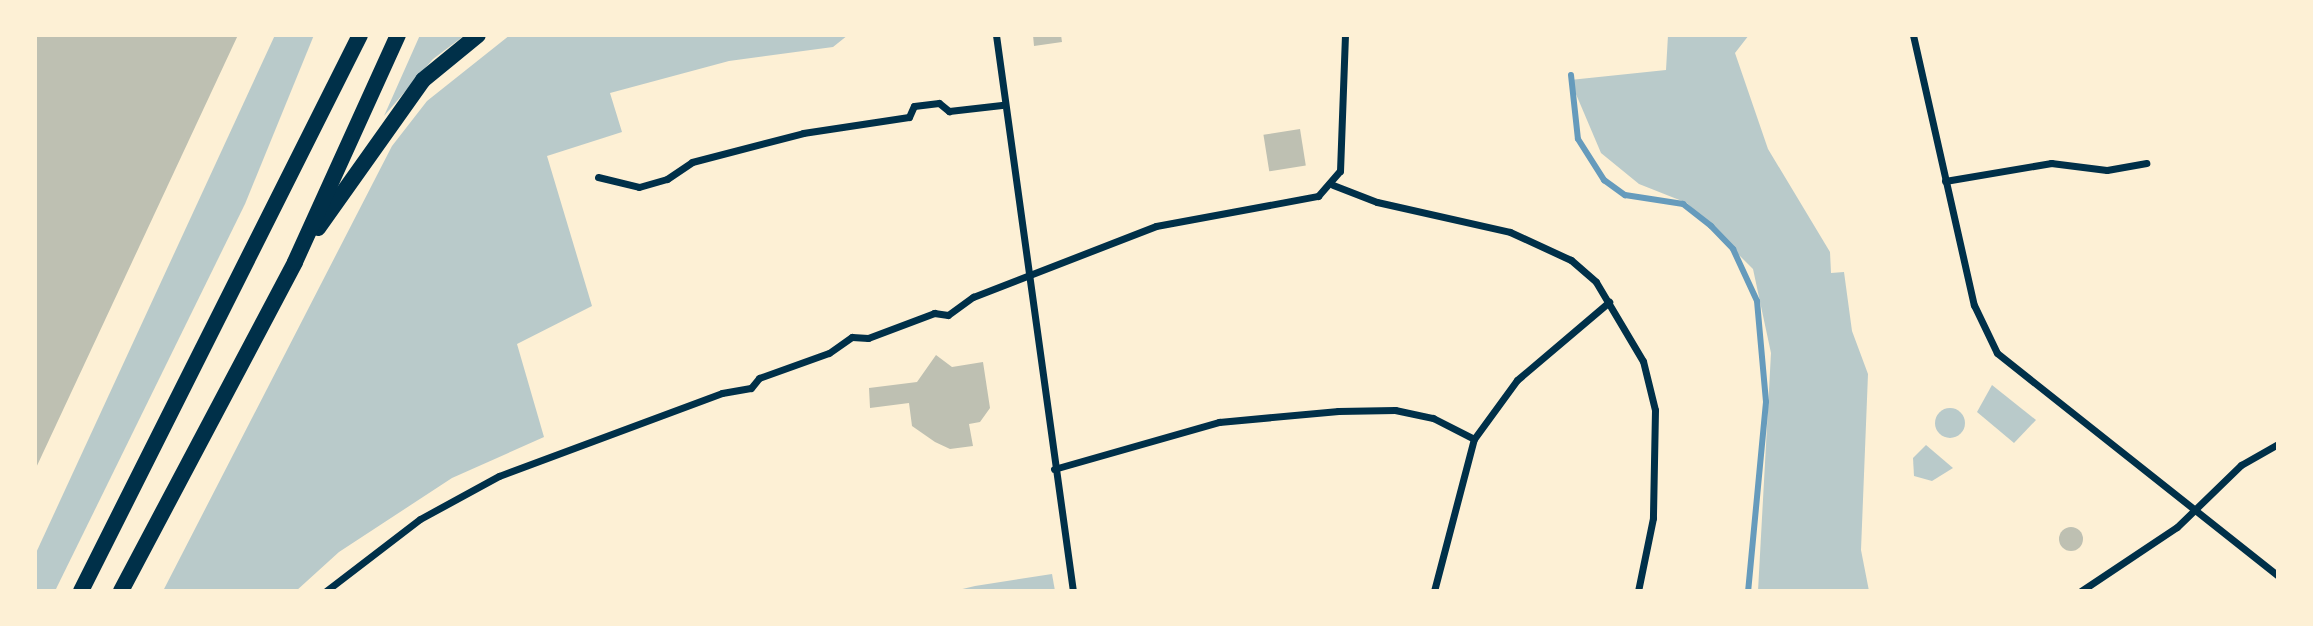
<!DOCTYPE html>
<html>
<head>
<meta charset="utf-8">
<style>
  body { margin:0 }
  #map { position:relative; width:2313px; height:626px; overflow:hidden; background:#fdf0d5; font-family:"Times New Roman",serif }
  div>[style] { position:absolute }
  .green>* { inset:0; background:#b9caca }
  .round { border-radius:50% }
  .stream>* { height:6px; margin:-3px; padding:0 3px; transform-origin:3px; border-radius:3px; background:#669bbc }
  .building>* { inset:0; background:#bec0b2; transform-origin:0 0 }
  .minor>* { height:7px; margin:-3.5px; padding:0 3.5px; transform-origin:3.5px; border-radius:3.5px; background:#003049 }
  .motorway>* { height:16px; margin:-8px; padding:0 8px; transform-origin:8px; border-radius:8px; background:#003049 }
  span { translate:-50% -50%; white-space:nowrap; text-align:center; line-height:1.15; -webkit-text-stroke:7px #fdf0d5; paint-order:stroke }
  .frame { position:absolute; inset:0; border:37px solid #fdf0d5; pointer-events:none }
</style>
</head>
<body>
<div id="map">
  <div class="green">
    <i style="clip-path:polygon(275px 35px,314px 35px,245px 204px,55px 591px,35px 591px,35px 555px)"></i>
    <i style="clip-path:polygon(420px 35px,465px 35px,433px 59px,384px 116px)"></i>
    <i style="clip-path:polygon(510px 35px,848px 35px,833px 47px,729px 61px,610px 93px,622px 132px,547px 156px,592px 306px,517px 344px,544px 437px,452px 478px,339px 552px,296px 591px,163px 591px,392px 146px,427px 101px)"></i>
    <i style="clip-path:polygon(1668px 35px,1749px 35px,1735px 53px,1768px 149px,1830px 252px,1831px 273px,1844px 272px,1852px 331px,1868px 374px,1861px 550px,1869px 591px,1758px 591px,1771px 353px,1753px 269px,1687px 203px,1639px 184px,1601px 153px,1570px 80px,1666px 70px)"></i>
    <i style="clip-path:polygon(1992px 385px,2036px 420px,2014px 443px,1977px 412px)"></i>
    <i class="round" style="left:1935px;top:408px;width:30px;height:30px"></i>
    <i style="clip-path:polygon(1926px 445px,1953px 468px,1932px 481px,1914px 476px,1913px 458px)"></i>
    <i style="clip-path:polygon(1052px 574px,1055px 591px,954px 591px,975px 586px)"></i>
  </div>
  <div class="stream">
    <i style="left:1571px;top:75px;width:64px;rotate:83.8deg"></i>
    <i style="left:1578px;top:139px;width:49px;rotate:57.6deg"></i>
    <i style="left:1604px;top:180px;width:26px;rotate:36deg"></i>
    <i style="left:1625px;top:195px;width:59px;rotate:8.8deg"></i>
    <i style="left:1683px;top:204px;width:36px;rotate:38deg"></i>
    <i style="left:1711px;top:226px;width:32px;rotate:46deg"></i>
    <i style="left:1733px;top:249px;width:57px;rotate:65.2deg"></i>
    <i style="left:1757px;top:301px;width:101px;rotate:84.9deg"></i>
    <i style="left:1766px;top:402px;width:190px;rotate:95.4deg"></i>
  </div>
  <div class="building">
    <i style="clip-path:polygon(35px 35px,238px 35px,35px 470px)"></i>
    <i style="clip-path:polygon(1033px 35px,1061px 35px,1062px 42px,1034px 46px)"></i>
    <i style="left:1300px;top:129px;width:37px;height:37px;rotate:81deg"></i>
    <i style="clip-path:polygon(936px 355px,952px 367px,983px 362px,990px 408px,980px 422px,969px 424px,973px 446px,950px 449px,935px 442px,912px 426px,909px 403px,870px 408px,869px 388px,917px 382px)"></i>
    <i class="round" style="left:2059px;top:527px;width:24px;height:24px"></i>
  </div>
  <div class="minor">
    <i style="left:996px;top:35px;width:561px;rotate:82.12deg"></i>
    <i style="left:1913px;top:35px;width:277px;rotate:77.3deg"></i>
    <i style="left:1974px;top:305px;width:53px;rotate:64.4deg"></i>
    <i style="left:1997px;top:353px;width:359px;rotate:38.4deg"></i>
    <i style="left:598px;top:177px;width:42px;rotate:13.7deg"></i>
    <i style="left:639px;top:187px;width:29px;rotate:-16deg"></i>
    <i style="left:667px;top:179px;width:30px;rotate:-34deg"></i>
    <i style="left:692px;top:162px;width:115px;rotate:-14.6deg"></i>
    <i style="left:803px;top:133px;width:107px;rotate:-8.6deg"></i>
    <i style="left:909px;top:117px;width:12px;rotate:-66deg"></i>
    <i style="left:914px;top:106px;width:25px;rotate:-7deg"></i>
    <i style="left:939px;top:103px;width:13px;rotate:39deg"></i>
    <i style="left:949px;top:111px;width:53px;rotate:-6.5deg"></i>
    <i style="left:1945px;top:181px;width:108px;rotate:-9.6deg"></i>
    <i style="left:2051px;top:163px;width:56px;rotate:7.1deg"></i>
    <i style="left:2107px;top:170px;width:40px;rotate:-10deg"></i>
    <i style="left:1333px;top:185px;width:47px;rotate:21.1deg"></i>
    <i style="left:1377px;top:202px;width:136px;rotate:12.7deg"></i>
    <i style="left:1510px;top:232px;width:67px;rotate:24.7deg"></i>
    <i style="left:1571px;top:260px;width:33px;rotate:41deg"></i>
    <i style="left:1596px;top:282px;width:92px;rotate:59.3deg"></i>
    <i style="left:1643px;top:361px;width:50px;rotate:76.2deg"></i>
    <i style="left:1655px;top:410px;width:108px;rotate:91.1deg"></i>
    <i style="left:1653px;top:518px;width:75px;rotate:101.6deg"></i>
    <i style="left:1054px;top:469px;width:172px;rotate:-15.9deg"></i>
    <i style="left:1219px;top:422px;width:120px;rotate:-5.3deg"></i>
    <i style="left:1338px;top:411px;width:57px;rotate:-1deg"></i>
    <i style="left:1395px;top:410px;width:39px;rotate:12deg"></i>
    <i style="left:1433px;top:418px;width:46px;rotate:27.1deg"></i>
    <i style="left:326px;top:591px;width:118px;rotate:-37.5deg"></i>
    <i style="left:420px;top:519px;width:90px;rotate:-28.6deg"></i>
    <i style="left:499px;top:476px;width:238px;rotate:-20.4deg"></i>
    <i style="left:722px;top:393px;width:29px;rotate:-10deg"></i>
    <i style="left:751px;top:388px;width:13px;rotate:-51deg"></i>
    <i style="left:759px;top:378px;width:74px;rotate:-19.7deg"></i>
    <i style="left:829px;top:353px;width:28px;rotate:-35deg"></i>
    <i style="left:852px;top:337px;width:16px;rotate:4deg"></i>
    <i style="left:868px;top:338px;width:71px;rotate:-20.7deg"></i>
    <i style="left:934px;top:313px;width:14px;rotate:8deg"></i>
    <i style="left:948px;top:315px;width:31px;rotate:-36deg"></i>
    <i style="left:973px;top:297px;width:196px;rotate:-21.2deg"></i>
    <i style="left:1156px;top:226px;width:165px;rotate:-10.5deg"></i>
    <i style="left:1318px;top:196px;width:33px;rotate:-49deg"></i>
    <i style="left:1340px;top:171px;width:136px;rotate:-87.9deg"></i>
    <i style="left:1434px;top:591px;width:157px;rotate:-75.3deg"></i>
    <i style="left:1474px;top:439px;width:73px;rotate:-53.9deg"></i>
    <i style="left:1517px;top:380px;width:121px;rotate:-40.3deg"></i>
    <i style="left:2081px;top:591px;width:115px;rotate:-33.7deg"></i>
    <i style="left:2177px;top:527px;width:89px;rotate:-44.1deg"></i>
    <i style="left:2241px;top:465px;width:43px;rotate:-29.6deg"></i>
  </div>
  <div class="motorway">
    <i style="left:318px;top:228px;width:181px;rotate:-54.6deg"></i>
    <i style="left:423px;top:80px;width:71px;rotate:-39.3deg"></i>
    <i style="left:81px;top:591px;width:622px;rotate:-63.35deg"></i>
    <i style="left:121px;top:591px;width:372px;rotate:-62.1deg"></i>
    <i style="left:295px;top:262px;width:249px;rotate:-65.6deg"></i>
  </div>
  <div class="frame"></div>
</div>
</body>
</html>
